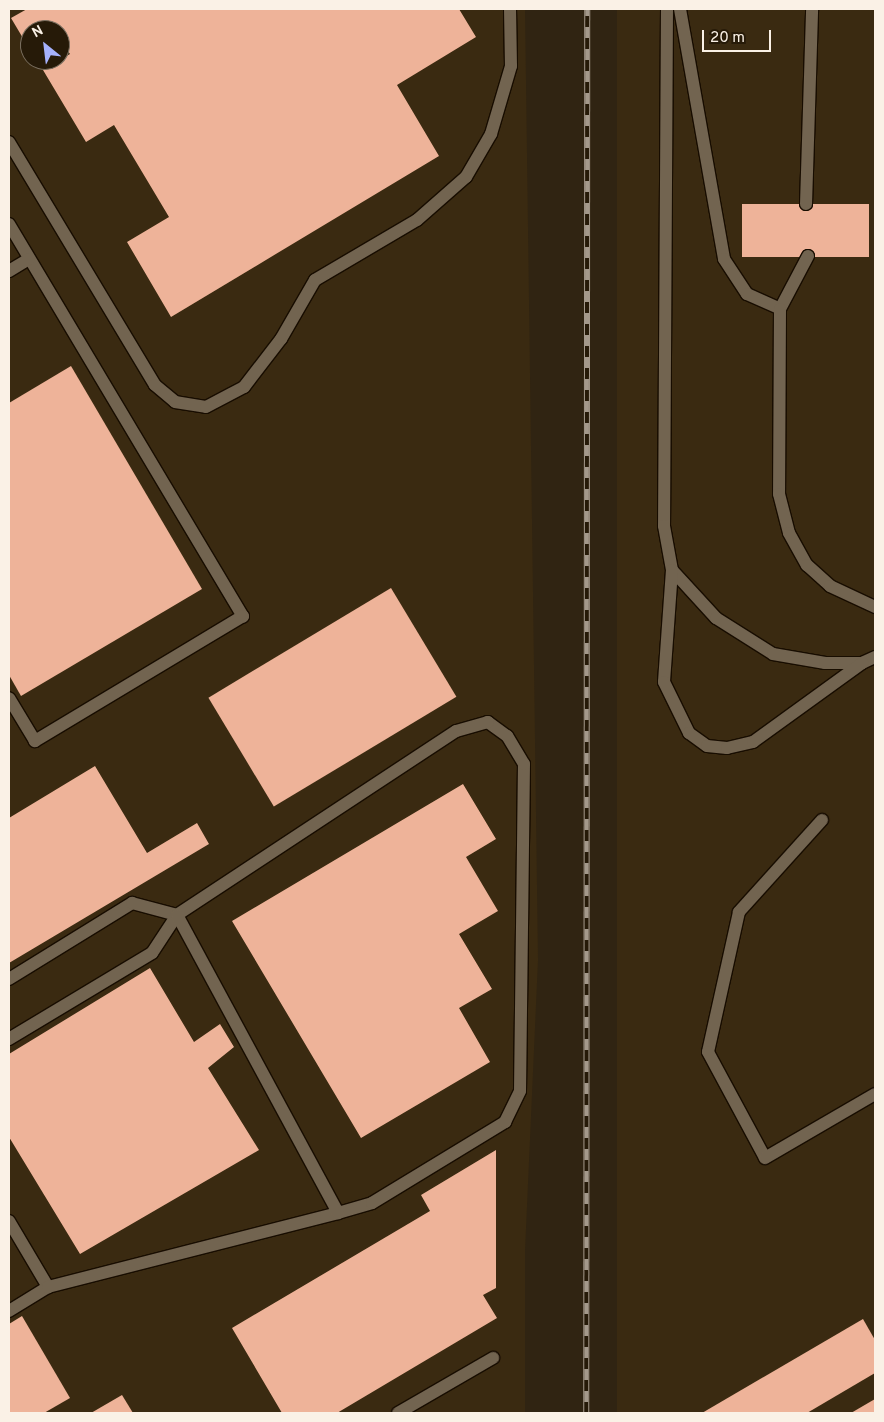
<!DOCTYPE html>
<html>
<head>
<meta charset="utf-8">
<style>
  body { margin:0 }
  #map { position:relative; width:884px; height:1422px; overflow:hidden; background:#302412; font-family:Overpass,sans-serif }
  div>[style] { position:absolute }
  .built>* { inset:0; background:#3a2a11; transform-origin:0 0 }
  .building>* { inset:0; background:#eeb399; transform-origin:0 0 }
  .roads { filter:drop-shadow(1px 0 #180d00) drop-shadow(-1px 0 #180d00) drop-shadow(0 1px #180d00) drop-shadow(0 -1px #180d00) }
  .lane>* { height:12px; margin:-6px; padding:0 6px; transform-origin:6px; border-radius:6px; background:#726450 }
  .rail>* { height:5.5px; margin-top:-2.75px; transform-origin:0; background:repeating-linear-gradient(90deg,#261a08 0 11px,#a4998b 0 22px); box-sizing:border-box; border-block:1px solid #a4998b }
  span { translate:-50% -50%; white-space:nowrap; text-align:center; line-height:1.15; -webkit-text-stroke:5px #261a08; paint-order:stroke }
  .frame { position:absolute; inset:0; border:10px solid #faf1e6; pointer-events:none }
  .north { position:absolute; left:20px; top:20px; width:50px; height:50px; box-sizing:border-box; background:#261a08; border:1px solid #7b7061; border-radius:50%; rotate:331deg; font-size:14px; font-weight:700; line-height:20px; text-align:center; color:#faf1e6 }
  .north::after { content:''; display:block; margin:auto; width:18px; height:22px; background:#a5b1fc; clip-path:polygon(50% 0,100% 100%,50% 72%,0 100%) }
  .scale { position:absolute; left:702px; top:30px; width:69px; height:22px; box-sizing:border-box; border:2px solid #faf1e6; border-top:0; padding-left:6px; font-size:15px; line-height:18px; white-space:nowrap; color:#faf1e6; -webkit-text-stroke:4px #261a08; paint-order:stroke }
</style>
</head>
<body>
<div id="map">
  <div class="built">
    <i style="clip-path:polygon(evenodd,9px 9px,525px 9px,538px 960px,525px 1251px,525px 1413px,9px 1413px,9px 9px,30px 30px,60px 30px,60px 60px,30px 60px,30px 30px)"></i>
    <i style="left:617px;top:9px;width:258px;height:1404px"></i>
  </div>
  <div class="building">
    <i style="clip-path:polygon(27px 9px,459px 9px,476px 37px,397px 85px,439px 156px,171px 317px,127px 242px,169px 217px,114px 125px,86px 142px,43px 70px,70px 54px,60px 40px,60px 30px,30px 30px,30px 50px,11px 18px)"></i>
    <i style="left:742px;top:204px;width:127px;height:53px"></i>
    <i style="clip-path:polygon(71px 366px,202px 589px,21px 696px,9px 675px,9px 403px)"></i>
    <i style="left:391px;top:588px;width:127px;height:213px;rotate:59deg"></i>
    <i style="clip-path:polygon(95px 766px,147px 853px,197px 823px,209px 844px,9px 963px,9px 818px)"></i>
    <i style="clip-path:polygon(463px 784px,496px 839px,466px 857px,498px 911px,459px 934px,492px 989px,459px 1008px,490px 1062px,361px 1138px,232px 921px)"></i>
    <i style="clip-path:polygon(150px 968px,194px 1042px,220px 1024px,234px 1047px,208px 1068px,259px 1150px,80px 1254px,9px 1137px,9px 1054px)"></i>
    <i style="clip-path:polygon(496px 1150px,496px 1288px,483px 1295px,497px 1318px,337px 1413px,282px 1413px,232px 1328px,430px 1211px,421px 1195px)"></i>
    <i style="clip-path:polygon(22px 1316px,70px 1398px,44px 1413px,9px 1413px,9px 1324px)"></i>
    <i style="clip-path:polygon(863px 1319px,875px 1340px,875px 1373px,807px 1413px,702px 1413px)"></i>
    <i style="clip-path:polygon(122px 1395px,133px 1413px,91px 1413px)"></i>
    <i style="clip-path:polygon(875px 1399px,875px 1413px,851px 1413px)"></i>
  </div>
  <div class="roads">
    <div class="lane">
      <i style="left:667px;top:9px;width:517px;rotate:90.33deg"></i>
      <i style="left:664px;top:526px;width:45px;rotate:79.7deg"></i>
      <i style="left:672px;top:570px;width:65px;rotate:47.5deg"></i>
      <i style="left:716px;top:618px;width:67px;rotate:32.3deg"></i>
      <i style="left:773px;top:654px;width:53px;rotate:9.8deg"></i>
      <i style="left:825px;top:663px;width:37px"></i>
      <i style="left:862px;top:663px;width:14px;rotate:-25deg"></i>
      <i style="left:680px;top:9px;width:254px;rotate:80deg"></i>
      <i style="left:724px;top:259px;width:42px;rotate:56.7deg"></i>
      <i style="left:747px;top:294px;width:36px;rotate:24deg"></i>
      <i style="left:9px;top:142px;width:283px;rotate:59deg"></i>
      <i style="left:155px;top:385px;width:26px;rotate:40deg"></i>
      <i style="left:175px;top:402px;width:31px;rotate:9deg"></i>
      <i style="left:206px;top:407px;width:43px;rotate:-27.8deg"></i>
      <i style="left:244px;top:387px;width:61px;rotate:-52.4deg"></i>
      <i style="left:281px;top:339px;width:68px;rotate:-60deg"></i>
      <i style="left:315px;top:280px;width:118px;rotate:-30.5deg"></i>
      <i style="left:417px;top:220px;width:65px;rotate:-41.3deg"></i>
      <i style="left:466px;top:177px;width:50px;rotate:-59.8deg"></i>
      <i style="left:491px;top:134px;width:71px;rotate:-73.6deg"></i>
      <i style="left:511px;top:66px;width:57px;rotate:-91deg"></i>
      <i style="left:806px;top:204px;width:195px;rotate:-88.2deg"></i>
      <i style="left:9px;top:224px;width:457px;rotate:59.2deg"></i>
      <i style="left:243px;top:616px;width:243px;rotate:149deg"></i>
      <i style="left:35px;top:741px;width:50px;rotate:-121.2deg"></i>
      <i style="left:808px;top:256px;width:60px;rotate:117.8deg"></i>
      <i style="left:780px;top:309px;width:185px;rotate:90.3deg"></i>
      <i style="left:779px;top:494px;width:40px;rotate:75.6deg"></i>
      <i style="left:789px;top:533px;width:37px;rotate:61deg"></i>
      <i style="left:807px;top:565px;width:31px;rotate:42deg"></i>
      <i style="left:830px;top:586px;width:50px;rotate:25deg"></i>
      <i style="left:9px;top:271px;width:23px;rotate:-31deg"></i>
      <i style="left:672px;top:570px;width:112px;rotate:94.1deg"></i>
      <i style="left:664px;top:682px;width:57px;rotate:63.9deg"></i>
      <i style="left:689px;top:733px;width:22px;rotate:36deg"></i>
      <i style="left:707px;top:746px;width:20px;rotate:6deg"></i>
      <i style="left:727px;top:748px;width:27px;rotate:-13deg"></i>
      <i style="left:753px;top:742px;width:135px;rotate:-35.9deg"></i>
      <i style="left:822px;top:820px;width:124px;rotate:132.1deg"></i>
      <i style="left:739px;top:912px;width:143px;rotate:102.5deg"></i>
      <i style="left:708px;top:1052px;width:120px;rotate:61.7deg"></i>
      <i style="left:765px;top:1158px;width:127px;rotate:-30.2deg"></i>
      <i style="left:9px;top:979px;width:145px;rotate:-31.7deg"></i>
      <i style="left:132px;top:903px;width:47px;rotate:14.9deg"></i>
      <i style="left:177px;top:915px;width:45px;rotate:123.3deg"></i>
      <i style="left:152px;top:953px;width:167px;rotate:149deg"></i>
      <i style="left:9px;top:1221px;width:77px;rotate:59.4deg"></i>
      <i style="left:9px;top:1311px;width:46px;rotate:-31.6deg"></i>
      <i style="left:48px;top:1287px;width:299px;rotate:-14.3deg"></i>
      <i style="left:338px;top:1213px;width:35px;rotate:-16deg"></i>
      <i style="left:372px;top:1203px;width:156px;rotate:-31.3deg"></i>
      <i style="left:505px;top:1122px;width:34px;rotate:-64deg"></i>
      <i style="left:520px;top:1091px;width:327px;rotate:-89.3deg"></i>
      <i style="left:524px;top:764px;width:33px;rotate:-121deg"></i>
      <i style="left:507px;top:736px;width:24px;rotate:-144deg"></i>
      <i style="left:488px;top:722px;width:33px;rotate:164deg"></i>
      <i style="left:456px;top:731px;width:334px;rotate:146.6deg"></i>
      <i style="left:177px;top:915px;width:339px;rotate:61.6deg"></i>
      <i style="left:398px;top:1413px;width:110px;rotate:-30.1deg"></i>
    </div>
  </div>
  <div class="rail">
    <i style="left:586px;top:1413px;width:1404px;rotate:-89.96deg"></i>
  </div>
  <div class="frame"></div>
  <div class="north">N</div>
  <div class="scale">20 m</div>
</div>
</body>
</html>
